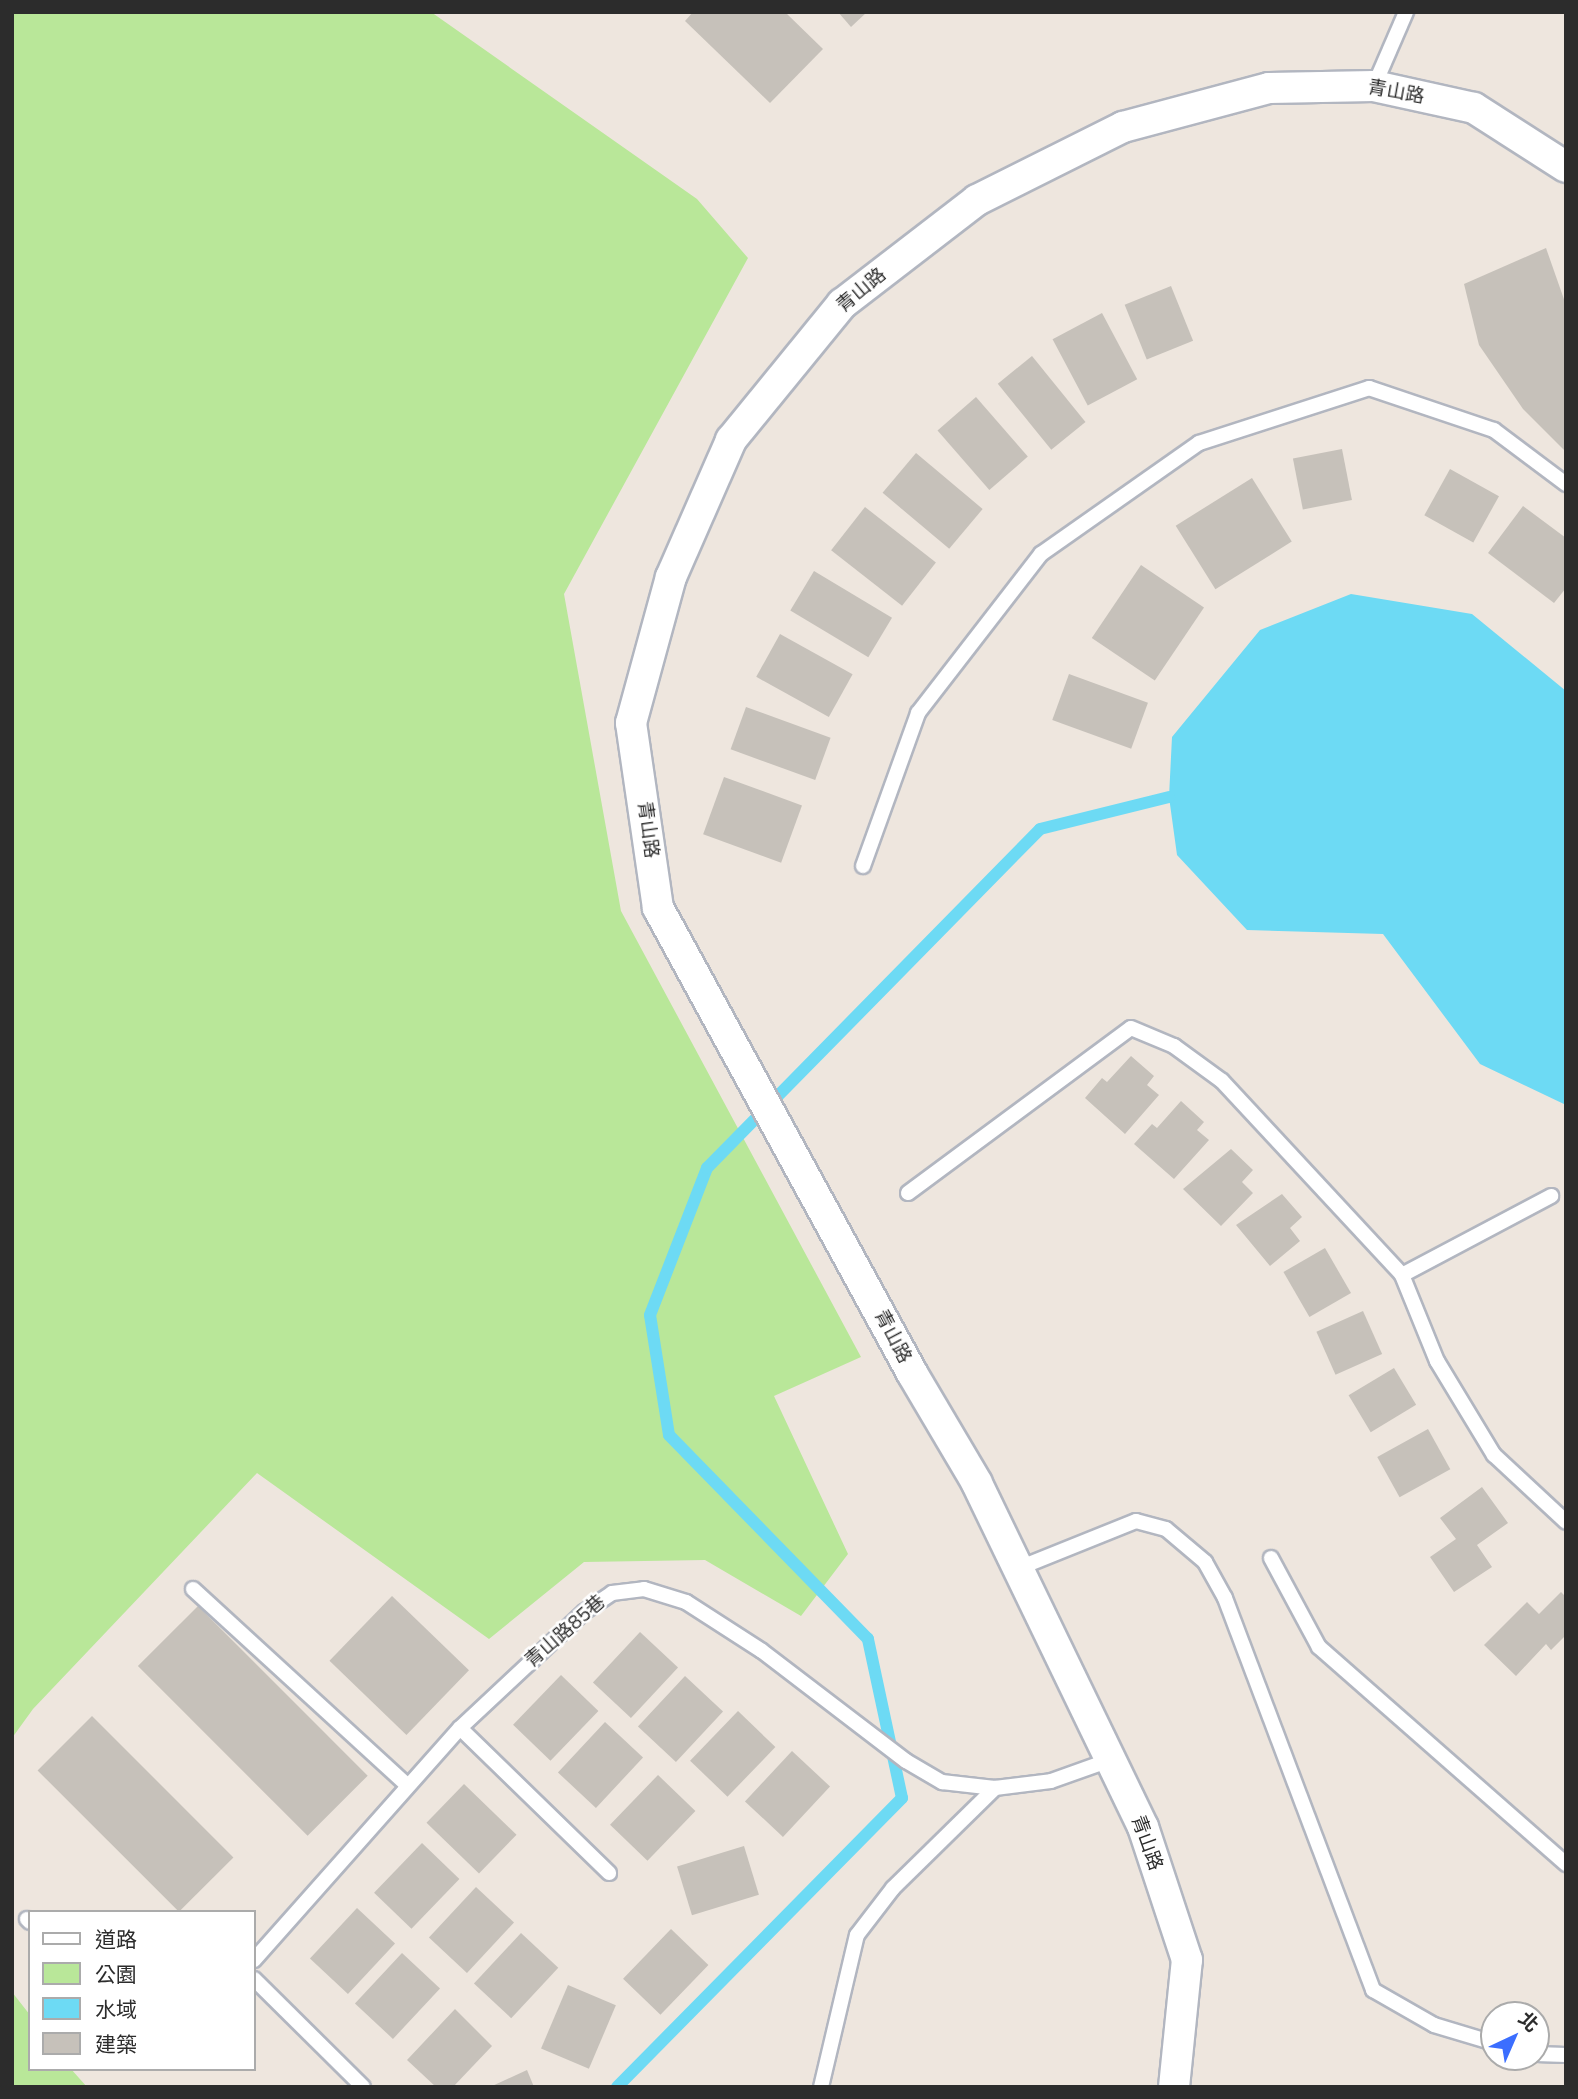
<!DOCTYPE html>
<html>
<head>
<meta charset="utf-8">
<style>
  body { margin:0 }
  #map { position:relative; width:1578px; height:2099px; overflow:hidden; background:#eee6de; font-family:"Nunito Sans","Noto Sans TC",sans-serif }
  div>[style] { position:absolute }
  .green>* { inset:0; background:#b9e799 }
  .water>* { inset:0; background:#6ddaf4 }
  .stream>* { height:12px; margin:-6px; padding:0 6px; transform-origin:6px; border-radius:6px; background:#6ddaf4 }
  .building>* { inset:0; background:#c6c1ba; transform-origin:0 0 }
  .roads { filter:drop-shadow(2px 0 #b2b6c0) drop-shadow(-2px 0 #b2b6c0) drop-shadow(0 2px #b2b6c0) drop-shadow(0 -2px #b2b6c0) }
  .lane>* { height:14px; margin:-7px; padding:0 7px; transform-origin:7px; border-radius:7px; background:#fff }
  .street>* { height:30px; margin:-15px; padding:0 15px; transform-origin:15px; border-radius:15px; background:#fff }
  span { translate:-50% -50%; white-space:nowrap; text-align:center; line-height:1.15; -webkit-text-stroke:5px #fff; paint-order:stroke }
  .street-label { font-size:19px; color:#2c2c2c }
  .frame { position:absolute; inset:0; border:14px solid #2c2c2c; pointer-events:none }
  .legend { position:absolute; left:28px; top:1910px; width:228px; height:161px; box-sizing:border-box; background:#fff; border:2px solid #ababab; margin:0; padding:9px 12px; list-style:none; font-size:21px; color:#2c2c2c }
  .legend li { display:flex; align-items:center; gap:14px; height:35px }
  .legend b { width:35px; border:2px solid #ababab }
  .north { position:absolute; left:1480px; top:2001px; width:70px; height:70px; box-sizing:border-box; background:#fff; border:2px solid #ababab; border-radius:50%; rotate:44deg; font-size:19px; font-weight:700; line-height:28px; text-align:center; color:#2c2c2c }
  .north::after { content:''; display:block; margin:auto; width:24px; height:32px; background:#3b6eff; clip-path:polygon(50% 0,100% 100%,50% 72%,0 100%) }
</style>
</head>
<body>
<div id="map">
  <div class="green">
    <i style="clip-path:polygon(12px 12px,431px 12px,697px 199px,748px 258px,564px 594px,621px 911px,861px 1357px,774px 1396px,848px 1554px,801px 1616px,705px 1560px,584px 1562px,489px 1639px,257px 1473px,33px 1709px,12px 1738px)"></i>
    <i style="clip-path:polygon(12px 1992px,30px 2015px,30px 2069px,71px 2069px,87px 2087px,12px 2087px)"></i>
  </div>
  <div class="water">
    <i style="clip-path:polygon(1351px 594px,1472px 614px,1566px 691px,1566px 1105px,1480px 1064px,1383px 934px,1247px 930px,1177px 855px,1169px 797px,1172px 737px,1260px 630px)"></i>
  </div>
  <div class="stream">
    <i style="left:617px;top:2087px;width:406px;rotate:-45.4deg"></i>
    <i style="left:902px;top:1798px;width:163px;rotate:-102.1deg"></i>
    <i style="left:868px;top:1639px;width:285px;rotate:-134.3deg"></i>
    <i style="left:669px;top:1435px;width:121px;rotate:-99deg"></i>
    <i style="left:650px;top:1315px;width:158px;rotate:-68.8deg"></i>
    <i style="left:707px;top:1168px;width:475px;rotate:-45.5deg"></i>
    <i style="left:1040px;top:829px;width:133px;rotate:-13.9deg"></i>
  </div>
  <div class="building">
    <i style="clip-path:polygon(693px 12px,785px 12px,823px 49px,770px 103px,685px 21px)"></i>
    <i style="clip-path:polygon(838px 12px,867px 12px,851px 27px)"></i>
    <i style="clip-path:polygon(1546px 248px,1566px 305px,1566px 452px,1523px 409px,1479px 345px,1464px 284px)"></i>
    <i style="left:1171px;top:286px;width:59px;height:50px;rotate:68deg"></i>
    <i style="left:1102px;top:313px;width:75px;height:56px;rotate:62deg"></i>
    <i style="left:1032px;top:356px;width:85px;height:44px;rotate:51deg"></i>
    <i style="left:976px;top:397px;width:79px;height:51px;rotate:49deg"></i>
    <i style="left:1342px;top:449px;width:52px;height:50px;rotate:79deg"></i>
    <i style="left:916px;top:453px;width:87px;height:52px;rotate:40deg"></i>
    <i style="left:1450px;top:469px;width:56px;height:53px;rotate:29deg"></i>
    <i style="left:1252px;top:478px;width:75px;height:90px;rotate:58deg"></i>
    <i style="clip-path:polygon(1523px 506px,1566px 538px,1566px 588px,1554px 603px,1488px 553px)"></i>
    <i style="left:865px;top:507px;width:90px;height:55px;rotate:38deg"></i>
    <i style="left:1141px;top:565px;width:76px;height:88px;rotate:34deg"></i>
    <i style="left:814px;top:571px;width:91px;height:46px;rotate:31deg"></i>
    <i style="left:780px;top:634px;width:83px;height:49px;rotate:29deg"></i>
    <i style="left:1069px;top:674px;width:84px;height:49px;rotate:20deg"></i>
    <i style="left:746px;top:707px;width:90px;height:45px;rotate:20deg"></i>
    <i style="left:724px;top:777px;width:83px;height:61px;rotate:20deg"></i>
    <i style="clip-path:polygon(1131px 1056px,1154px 1076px,1147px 1085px,1159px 1095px,1125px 1134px,1085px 1098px,1102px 1078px,1107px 1082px)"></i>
    <i style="clip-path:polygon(1181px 1101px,1204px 1122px,1197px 1130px,1209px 1140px,1174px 1179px,1134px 1144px,1152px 1124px,1157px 1128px)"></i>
    <i style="clip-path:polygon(1231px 1149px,1253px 1170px,1242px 1182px,1253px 1193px,1221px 1226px,1183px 1189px)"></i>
    <i style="clip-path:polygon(1282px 1194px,1302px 1217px,1290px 1228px,1300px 1241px,1270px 1266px,1236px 1225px)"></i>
    <i style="left:1325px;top:1248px;width:52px;height:48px;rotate:60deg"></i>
    <i style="left:1363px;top:1311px;width:47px;height:51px;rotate:66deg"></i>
    <i style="left:1394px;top:1368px;width:43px;height:53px;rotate:59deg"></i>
    <i style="left:1428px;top:1429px;width:46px;height:58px;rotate:61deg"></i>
    <i style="clip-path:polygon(1482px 1487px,1508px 1523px,1477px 1545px,1492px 1567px,1454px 1592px,1430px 1557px,1456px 1539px,1440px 1518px)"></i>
    <i style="clip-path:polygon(1561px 1592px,1566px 1597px,1566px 1635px,1551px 1650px,1546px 1644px,1516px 1676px,1484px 1645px,1527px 1602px,1539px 1614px)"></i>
    <i style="left:392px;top:1596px;width:107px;height:90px;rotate:44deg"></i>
    <i style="left:198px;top:1606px;width:240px;height:85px;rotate:45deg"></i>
    <i style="left:640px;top:1632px;width:52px;height:69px;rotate:43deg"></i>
    <i style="left:561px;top:1675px;width:52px;height:69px;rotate:44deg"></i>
    <i style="left:685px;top:1676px;width:52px;height:69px;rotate:43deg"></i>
    <i style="left:738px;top:1711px;width:52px;height:69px;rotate:44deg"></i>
    <i style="left:92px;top:1716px;width:200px;height:77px;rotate:45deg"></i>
    <i style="left:605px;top:1722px;width:52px;height:69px;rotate:43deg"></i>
    <i style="left:792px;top:1751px;width:52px;height:69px;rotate:43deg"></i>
    <i style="left:658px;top:1775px;width:52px;height:69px;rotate:44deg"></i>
    <i style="left:464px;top:1784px;width:73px;height:54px;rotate:44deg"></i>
    <i style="left:422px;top:1843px;width:52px;height:69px;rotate:44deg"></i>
    <i style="left:744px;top:1846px;width:51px;height:70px;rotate:73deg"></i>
    <i style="left:476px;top:1887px;width:52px;height:69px;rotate:43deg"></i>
    <i style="left:357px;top:1908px;width:52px;height:69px;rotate:43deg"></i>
    <i style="left:671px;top:1929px;width:52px;height:69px;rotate:44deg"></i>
    <i style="left:521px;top:1933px;width:51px;height:69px;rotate:43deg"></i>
    <i style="left:402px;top:1953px;width:52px;height:69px;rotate:43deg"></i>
    <i style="left:568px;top:1985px;width:52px;height:69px;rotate:23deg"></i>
    <i style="clip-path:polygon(455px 2009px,492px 2046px,453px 2087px,436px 2087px,407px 2060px)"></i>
    <i style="clip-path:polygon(527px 2070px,534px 2087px,490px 2087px)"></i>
  </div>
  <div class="roads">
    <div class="lane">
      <i style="left:1374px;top:86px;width:81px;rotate:-66.6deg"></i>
      <i style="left:863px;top:866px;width:163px;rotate:-70.2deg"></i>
      <i style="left:918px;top:713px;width:201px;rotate:-52.3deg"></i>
      <i style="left:1041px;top:554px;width:193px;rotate:-35.1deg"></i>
      <i style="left:1199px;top:443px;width:179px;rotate:-17.9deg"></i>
      <i style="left:1369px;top:388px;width:132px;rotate:18.6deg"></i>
      <i style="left:1494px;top:430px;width:90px;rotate:36.9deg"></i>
      <i style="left:908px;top:1193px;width:277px;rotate:-36.5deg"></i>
      <i style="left:1131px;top:1028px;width:47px;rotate:22.7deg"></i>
      <i style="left:1174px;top:1046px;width:59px;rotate:36.1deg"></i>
      <i style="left:1222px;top:1081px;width:265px;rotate:47.1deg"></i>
      <i style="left:1402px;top:1275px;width:93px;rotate:67.9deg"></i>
      <i style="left:1437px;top:1361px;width:110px;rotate:58.8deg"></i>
      <i style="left:1494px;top:1455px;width:98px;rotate:42.9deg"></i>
      <i style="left:1402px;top:1275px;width:169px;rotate:-27.9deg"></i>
      <i style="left:1271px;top:1558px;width:101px;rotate:61.7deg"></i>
      <i style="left:1319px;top:1647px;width:329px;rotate:41.3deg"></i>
      <i style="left:1019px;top:1568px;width:126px;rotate:-21.9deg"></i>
      <i style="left:1136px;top:1521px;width:31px;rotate:15deg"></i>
      <i style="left:1166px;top:1529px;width:51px;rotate:40.2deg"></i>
      <i style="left:1205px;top:1562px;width:41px;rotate:60.9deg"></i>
      <i style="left:1225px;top:1598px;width:419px;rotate:69.3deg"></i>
      <i style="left:1373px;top:1990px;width:70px;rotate:29.8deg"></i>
      <i style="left:1434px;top:2025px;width:63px;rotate:16.7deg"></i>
      <i style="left:193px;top:1589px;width:290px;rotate:42.5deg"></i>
      <i style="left:460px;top:1728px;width:208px;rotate:44.2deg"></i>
      <i style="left:27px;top:1919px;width:4px;rotate:45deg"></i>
      <i style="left:254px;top:1960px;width:310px;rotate:-48.4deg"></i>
      <i style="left:460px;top:1728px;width:170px;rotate:-43.1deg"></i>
      <i style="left:584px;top:1612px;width:34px;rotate:-34deg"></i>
      <i style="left:612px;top:1593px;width:32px;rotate:-7deg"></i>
      <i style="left:644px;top:1589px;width:44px;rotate:17.2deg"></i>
      <i style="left:686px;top:1602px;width:90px;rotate:32.8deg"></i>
      <i style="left:762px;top:1651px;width:181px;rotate:37.4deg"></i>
      <i style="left:906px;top:1761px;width:42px;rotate:30.3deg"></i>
      <i style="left:942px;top:1782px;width:53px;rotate:6.5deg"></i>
      <i style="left:995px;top:1788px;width:56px;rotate:-7.1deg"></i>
      <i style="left:1051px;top:1781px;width:63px;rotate:-19.6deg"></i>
      <i style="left:254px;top:1979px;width:153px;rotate:44.7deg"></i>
      <i style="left:1536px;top:2054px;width:30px;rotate:2deg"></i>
      <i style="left:821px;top:2087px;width:156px;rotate:-76.7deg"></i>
      <i style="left:857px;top:1935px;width:59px;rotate:-52.5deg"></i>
      <i style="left:893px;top:1888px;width:143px;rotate:-44.4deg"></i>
    </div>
    <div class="street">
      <i style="left:1174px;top:2087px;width:128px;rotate:-84.2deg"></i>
      <i style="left:1187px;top:1960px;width:140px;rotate:-108.3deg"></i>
      <i style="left:1143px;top:1827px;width:382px;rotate:-115.8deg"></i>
      <i style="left:977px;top:1483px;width:128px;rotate:-120.6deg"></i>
      <i style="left:912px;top:1373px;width:530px;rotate:-118.64deg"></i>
      <i style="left:658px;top:908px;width:187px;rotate:-98.3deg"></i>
      <i style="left:631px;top:723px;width:151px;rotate:-74.7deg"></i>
      <i style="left:671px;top:577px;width:150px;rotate:-66.3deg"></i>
      <i style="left:731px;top:440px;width:176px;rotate:-50.8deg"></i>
      <i style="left:842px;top:304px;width:170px;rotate:-37.6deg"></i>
      <i style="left:977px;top:200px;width:163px;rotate:-26.6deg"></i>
      <i style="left:1123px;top:127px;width:151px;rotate:-15deg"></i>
      <i style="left:1269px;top:88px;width:105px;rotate:-1.1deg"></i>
      <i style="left:1374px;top:86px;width:102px;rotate:12.4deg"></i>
      <i style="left:1474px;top:108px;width:109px;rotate:32.7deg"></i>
    </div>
  </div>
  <div class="street-label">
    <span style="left:1396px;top:93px;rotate:10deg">青山路</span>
    <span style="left:862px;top:291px;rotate:-40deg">青山路</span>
    <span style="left:647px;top:830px;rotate:82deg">青山路</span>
    <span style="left:892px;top:1337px;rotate:62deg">青山路</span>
    <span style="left:566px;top:1632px;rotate:-41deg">青山路85巷</span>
    <span style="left:1146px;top:1843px;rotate:70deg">青山路</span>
  </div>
  <div class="frame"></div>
  <ul class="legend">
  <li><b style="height:9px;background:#fff"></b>道路</li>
  <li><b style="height:19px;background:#b9e799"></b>公園</li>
  <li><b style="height:19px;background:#6ddaf4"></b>水域</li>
  <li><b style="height:19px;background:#c6c1ba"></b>建築</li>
  </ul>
  <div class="north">北</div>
</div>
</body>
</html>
